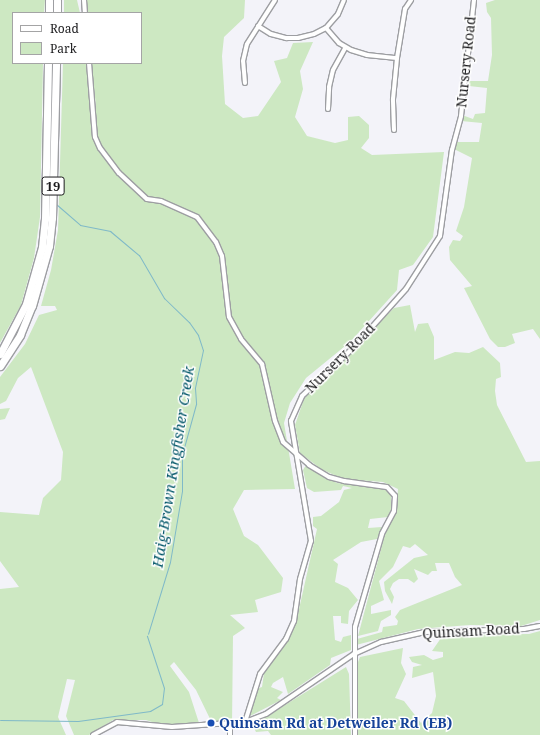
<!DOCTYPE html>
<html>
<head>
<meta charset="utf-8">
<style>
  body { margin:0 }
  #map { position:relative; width:540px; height:735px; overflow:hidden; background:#f3f3f9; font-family:"Noto Serif",serif }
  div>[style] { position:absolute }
  .green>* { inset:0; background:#cde8c2 }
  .stream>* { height:1px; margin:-0.5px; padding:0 0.5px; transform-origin:0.5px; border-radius:0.5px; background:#7fb9c8 }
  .roads { filter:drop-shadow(1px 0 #9d9ea2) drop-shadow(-1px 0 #9d9ea2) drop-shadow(0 1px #9d9ea2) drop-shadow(0 -1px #9d9ea2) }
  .street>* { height:4px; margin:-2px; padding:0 2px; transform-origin:2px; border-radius:2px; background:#fff }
  .highway>* { height:7px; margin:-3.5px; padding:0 3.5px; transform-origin:3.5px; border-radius:3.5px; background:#fff }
  .dots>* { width:11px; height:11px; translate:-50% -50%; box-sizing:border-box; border:2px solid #fff; border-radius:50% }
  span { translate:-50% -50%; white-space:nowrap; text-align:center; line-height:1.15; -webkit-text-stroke:3px #fff; paint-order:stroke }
  .shield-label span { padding:1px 3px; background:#fff; border:1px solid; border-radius:3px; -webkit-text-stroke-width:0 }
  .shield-label { font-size:13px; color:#1b1b1d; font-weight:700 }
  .street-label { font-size:14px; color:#1b1b1d }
  .transit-label { font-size:14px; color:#164399; font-weight:700 }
  .left { translate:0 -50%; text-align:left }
  .water-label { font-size:15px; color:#005667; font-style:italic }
  .legend { position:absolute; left:12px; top:12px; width:130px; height:52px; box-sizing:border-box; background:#fff; border:1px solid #a4a4a5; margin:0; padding:5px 7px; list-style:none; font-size:12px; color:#1b1b1d }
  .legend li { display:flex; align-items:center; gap:8px; height:20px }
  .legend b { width:20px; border:1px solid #a4a4a5 }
</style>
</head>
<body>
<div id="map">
  <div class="green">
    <i style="clip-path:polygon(0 0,45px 0,44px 13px,13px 13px,13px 63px,43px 63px,40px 217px,34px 258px,21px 305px,0 343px)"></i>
    <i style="clip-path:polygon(64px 0,77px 0,80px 13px,64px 13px)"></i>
    <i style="clip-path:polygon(86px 0,245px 0,244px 18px,224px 37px,222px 56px,225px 104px,243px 118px,258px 116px,281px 82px,274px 61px,287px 58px,293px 43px,313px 42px,300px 71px,303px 89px,295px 117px,307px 136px,335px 143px,348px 140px,348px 117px,359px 116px,369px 125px,369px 138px,361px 148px,372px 155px,444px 152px,433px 237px,413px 265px,399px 270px,397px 290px,350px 342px,306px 378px,290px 403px,284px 423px,295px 489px,244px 490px,233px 509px,244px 536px,258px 545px,283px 578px,281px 592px,255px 600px,258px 612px,230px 615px,245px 628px,233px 636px,232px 725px,213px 725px,196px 690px,174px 662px,170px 666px,189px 692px,200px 726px,169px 728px,146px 720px,113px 720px,89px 735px,74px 735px,66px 716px,75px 680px,67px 679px,58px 717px,66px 735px,0 735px,0 589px,19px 587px,0 561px,0 512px,39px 515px,43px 498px,61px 480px,63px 452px,31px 367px,18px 378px,6px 401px,0 404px,0 377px,25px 344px,39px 315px,57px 310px,55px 306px,41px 306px,51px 270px,58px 230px,63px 63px,86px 63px,90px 107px,96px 106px,91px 63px,141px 63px,141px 13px,87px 13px)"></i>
    <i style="clip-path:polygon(495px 0,540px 0,540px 339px,533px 329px,512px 334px,515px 343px,505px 347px,498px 347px,490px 339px,464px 288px,472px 286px,450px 260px,449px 247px,453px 240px,460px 241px,463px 236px,456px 231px,464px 207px,472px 158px,454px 149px,456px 142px,479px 142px,482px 123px,461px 121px,462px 115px,473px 119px,475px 114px,485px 113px,487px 88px,469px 86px,469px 81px,488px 81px,492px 55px,491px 18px,487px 12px,486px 3px)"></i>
    <i style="clip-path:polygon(410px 305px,415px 332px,418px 324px,428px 323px,434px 337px,434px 360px,455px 352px,469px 353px,483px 347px,500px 363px,501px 377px,496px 379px,495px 391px,497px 405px,526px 462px,540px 461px,540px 620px,521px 626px,470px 625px,418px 629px,356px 645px,357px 639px,382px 632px,383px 627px,397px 625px,398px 621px,395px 617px,400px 610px,462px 585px,455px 577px,449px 563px,435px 563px,437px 571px,432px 571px,428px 575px,414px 569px,418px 579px,414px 583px,408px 579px,399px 579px,393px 583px,390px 589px,394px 597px,392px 604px,385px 591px,384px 582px,414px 558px,428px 555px,415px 544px,410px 548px,403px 546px,393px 567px,379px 581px,384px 600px,371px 606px,371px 614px,391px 610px,391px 615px,381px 621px,378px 631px,358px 636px,385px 534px,396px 512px,398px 489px,383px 482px,343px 479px,321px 469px,300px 453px,295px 425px,305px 396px,394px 308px)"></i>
    <i style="clip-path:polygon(10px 408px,5px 419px,0 420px,0 409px)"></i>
    <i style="clip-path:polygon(306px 465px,337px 483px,386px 488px,391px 495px,391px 510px,388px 517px,370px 519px,368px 528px,382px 527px,377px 539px,361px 542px,333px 560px,338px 564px,335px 582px,348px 588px,358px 600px,349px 611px,348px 624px,341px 623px,341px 616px,333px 616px,335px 640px,341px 642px,343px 637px,351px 635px,351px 650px,331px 658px,330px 665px,288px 694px,283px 677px,273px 683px,271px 687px,283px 692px,277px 698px,281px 700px,248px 717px,256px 689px,262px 687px,264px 673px,290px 637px,297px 618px,317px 529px,313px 526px,313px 517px,321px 516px,339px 502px,344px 490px,352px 488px,343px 486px,341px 490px,314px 492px,307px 488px,303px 470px)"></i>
    <i style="clip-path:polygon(540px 631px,540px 735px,357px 735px,356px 667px,360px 657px,403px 648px,401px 663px,406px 674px,395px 698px,404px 701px,421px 723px,432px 713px,436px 696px,433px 672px,412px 678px,413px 667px,422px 665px,412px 662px,409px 657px,424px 655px,433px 660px,443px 657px,443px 652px,432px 651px,441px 638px,461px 635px,529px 634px)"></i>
    <i style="clip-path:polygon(346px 667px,349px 674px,351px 735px,271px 735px,268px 731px,256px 732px,252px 724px,261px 720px)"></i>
  </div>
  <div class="stream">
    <i style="left:56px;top:204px;width:32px;rotate:41deg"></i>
    <i style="left:80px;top:225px;width:31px;rotate:11deg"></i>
    <i style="left:110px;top:231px;width:38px;rotate:40deg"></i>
    <i style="left:139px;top:255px;width:50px;rotate:59.8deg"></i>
    <i style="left:164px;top:298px;width:35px;rotate:44deg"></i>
    <i style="left:189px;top:322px;width:16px;rotate:55deg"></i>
    <i style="left:198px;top:335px;width:16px;rotate:72deg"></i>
    <i style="left:203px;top:350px;width:39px;rotate:102deg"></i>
    <i style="left:195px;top:388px;width:16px;rotate:86deg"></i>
    <i style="left:196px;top:404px;width:53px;rotate:105.4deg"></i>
    <i style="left:182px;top:455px;width:36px;rotate:90deg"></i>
    <i style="left:182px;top:491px;width:72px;rotate:99.6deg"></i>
    <i style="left:170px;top:562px;width:75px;rotate:107deg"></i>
    <i style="left:0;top:720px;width:78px;rotate:0.7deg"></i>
    <i style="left:78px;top:721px;width:73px;rotate:-7.9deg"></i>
    <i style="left:150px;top:711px;width:14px;rotate:-30deg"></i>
    <i style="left:162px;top:704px;width:16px;rotate:-83deg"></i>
    <i style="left:164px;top:688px;width:55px;rotate:-108.1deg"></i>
  </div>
  <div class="roads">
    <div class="street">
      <i style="left:84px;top:0;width:13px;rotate:86deg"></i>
      <i style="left:258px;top:26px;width:15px;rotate:32deg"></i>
      <i style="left:271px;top:34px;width:16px;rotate:15deg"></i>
      <i style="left:286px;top:38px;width:12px"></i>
      <i style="left:298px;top:38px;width:16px;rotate:-14deg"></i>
      <i style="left:314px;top:34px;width:13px;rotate:-27deg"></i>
      <i style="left:326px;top:28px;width:18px;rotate:-49deg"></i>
      <i style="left:338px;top:14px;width:15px;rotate:-67deg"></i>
      <i style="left:326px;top:28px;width:20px;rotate:49deg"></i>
      <i style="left:339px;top:43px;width:14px;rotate:30deg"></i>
      <i style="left:351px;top:50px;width:17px;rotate:17deg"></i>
      <i style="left:367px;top:55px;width:30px;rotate:6deg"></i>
      <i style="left:89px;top:63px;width:74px;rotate:85.4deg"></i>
      <i style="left:95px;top:137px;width:12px;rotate:66deg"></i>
      <i style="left:100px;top:148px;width:31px;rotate:53deg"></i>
      <i style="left:119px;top:173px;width:38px;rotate:43deg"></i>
      <i style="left:147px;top:199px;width:14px;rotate:8deg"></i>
      <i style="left:161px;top:201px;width:39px;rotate:24deg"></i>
      <i style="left:197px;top:217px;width:31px;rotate:53deg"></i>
      <i style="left:216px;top:242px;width:15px;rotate:67deg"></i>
      <i style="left:222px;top:256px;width:61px;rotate:83.5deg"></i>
      <i style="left:229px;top:317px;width:25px;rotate:61deg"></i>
      <i style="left:241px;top:339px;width:33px;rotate:50deg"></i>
      <i style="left:262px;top:364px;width:58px;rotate:77.2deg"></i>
      <i style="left:275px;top:421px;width:22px;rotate:69deg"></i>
      <i style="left:283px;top:442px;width:35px;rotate:41deg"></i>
      <i style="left:309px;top:465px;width:23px;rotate:31deg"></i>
      <i style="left:329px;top:477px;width:16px;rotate:15deg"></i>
      <i style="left:344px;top:481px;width:43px;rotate:7.9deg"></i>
      <i style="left:387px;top:487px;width:12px;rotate:48deg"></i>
      <i style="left:395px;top:496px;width:15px;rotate:94deg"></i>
      <i style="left:394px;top:511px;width:26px;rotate:118deg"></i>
      <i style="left:382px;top:534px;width:97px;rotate:106.2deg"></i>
      <i style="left:355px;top:627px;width:108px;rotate:90deg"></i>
      <i style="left:245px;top:83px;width:22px;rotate:-95deg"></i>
      <i style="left:243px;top:61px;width:17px;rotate:-77deg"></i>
      <i style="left:247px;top:44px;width:52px;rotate:-57.5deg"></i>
      <i style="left:328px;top:109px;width:22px;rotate:-87deg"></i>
      <i style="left:329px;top:87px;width:17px;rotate:-77deg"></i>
      <i style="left:333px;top:70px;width:25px;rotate:-61deg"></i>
      <i style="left:394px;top:130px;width:31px;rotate:-92deg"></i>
      <i style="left:393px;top:99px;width:41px;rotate:-84.4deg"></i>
      <i style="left:397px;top:58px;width:50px;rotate:-80.7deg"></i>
      <i style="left:405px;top:9px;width:11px;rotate:-56deg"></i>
      <i style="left:245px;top:722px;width:50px;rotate:-72.6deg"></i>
      <i style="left:260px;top:674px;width:44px;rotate:-53.4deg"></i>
      <i style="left:286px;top:639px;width:20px;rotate:-66deg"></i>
      <i style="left:294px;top:621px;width:42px;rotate:-81.9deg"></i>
      <i style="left:300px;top:579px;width:40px;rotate:-74deg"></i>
      <i style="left:311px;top:541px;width:122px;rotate:-99.5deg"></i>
      <i style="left:291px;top:421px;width:27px;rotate:-66deg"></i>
      <i style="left:302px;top:396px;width:73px;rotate:-43.3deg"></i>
      <i style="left:355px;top:346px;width:76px;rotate:-48.2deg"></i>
      <i style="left:406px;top:289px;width:63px;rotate:-57.3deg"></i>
      <i style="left:440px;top:236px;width:87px;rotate:-82.1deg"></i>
      <i style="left:452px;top:150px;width:35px;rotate:-75deg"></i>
      <i style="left:461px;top:116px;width:117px;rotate:-83.6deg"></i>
      <i style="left:230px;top:725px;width:10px;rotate:90deg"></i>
      <i style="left:93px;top:735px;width:27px;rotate:-28deg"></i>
      <i style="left:117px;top:722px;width:55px;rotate:5.2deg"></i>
      <i style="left:172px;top:727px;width:73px;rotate:-3.9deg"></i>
      <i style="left:245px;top:722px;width:22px;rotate:-21deg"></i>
      <i style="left:266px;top:714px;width:107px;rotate:-34.3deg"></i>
      <i style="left:354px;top:654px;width:30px;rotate:-24deg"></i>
      <i style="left:381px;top:642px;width:45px;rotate:-12.8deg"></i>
      <i style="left:425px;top:632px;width:99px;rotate:-1.7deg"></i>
      <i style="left:524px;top:629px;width:16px;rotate:-11deg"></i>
    </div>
    <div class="highway">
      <i style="left:49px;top:13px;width:13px;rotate:-90deg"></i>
      <i style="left:57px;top:13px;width:13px;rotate:-90deg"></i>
      <i style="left:0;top:354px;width:56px;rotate:-62.5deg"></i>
      <i style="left:26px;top:304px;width:59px;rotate:-74.3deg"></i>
      <i style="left:42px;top:247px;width:28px;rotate:-84deg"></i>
      <i style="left:45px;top:219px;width:156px;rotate:-88.9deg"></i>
      <i style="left:0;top:366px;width:37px;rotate:-57deg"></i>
      <i style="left:20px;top:335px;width:31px;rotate:-68deg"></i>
      <i style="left:32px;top:306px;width:62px;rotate:-74.2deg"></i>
      <i style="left:49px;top:246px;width:28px;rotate:-84deg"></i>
      <i style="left:52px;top:218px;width:155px;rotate:-88.5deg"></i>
    </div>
  </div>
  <div class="dots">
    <i style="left:211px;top:723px;background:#1a4fb4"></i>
  </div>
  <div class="shield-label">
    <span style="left:53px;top:186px">19</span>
  </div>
  <div class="street-label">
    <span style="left:466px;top:62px;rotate:-84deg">Nursery Road</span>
    <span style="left:340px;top:358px;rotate:-45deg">Nursery Road</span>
    <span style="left:471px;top:631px;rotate:-3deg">Quinsam Road</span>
  </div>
  <div class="transit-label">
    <span class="left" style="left:219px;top:723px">Quinsam Rd at Detweiler Rd (EB)</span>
  </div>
  <div class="water-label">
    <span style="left:173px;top:467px;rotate:-81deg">Haig-Brown Kingfisher Creek</span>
  </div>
  <ul class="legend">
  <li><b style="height:5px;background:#fff"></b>Road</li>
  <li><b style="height:11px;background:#cde8c2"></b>Park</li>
  </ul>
</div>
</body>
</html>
